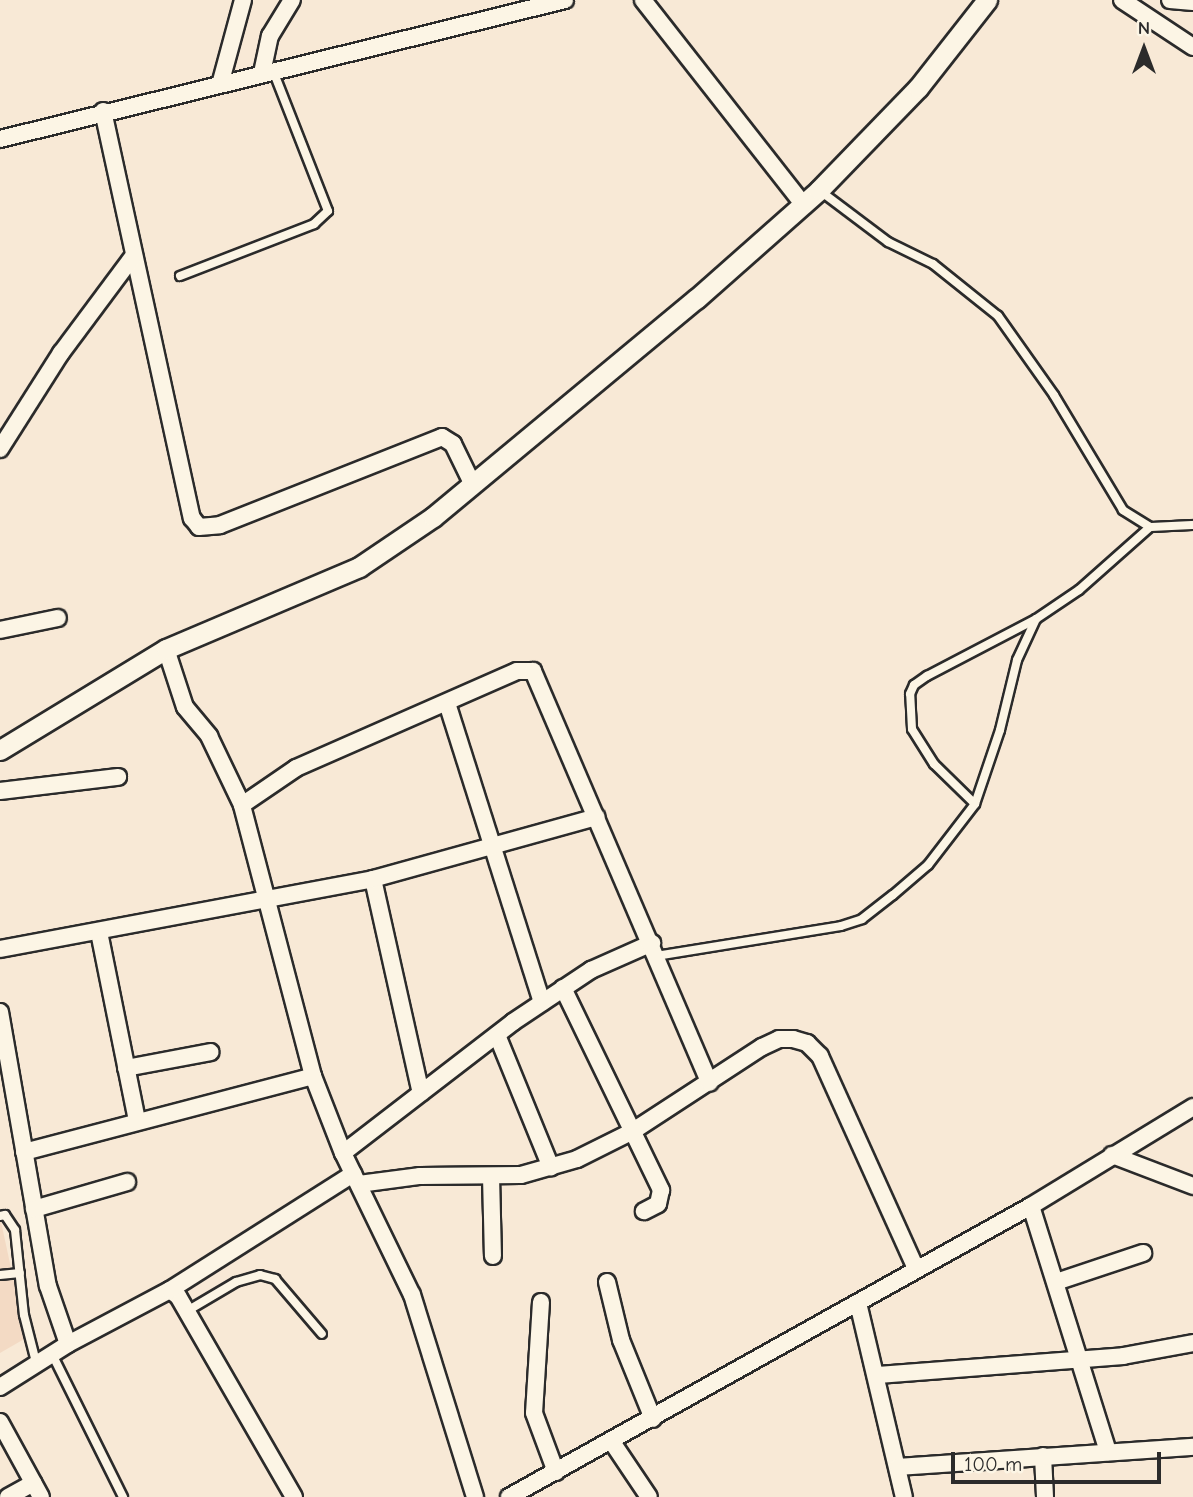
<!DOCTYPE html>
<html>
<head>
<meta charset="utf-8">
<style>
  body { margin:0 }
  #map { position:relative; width:1193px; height:1497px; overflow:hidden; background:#f8e9d6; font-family:"Comic Neue",sans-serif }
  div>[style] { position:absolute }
  .built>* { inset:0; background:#f3dac4 }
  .roads { filter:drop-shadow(2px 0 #2b2b2b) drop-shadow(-2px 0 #2b2b2b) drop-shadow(0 2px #2b2b2b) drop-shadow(0 -2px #2b2b2b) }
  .service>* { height:8px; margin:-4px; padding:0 4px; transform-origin:4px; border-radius:4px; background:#fcf5e5 }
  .minor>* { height:16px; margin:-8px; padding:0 8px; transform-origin:8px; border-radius:8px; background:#fcf5e5 }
  .tertiary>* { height:19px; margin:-9.5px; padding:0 9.5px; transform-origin:9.5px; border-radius:9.5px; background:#fcf5e5 }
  span { translate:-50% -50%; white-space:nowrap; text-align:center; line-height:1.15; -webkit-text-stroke:7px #fcf5e5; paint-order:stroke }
  .north { position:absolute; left:1109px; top:14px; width:70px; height:70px; -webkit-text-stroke:5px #fcf5e5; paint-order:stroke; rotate:0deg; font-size:19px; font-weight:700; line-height:28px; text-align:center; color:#2b2b2b }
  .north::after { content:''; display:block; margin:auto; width:24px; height:32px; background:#2b2b2b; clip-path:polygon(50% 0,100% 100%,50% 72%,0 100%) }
  .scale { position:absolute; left:951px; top:1452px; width:210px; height:32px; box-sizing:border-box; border:4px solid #2b2b2b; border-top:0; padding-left:9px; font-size:21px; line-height:24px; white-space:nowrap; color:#2b2b2b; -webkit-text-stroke:5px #fcf5e5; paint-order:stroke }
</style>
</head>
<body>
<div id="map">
  <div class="built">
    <i style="clip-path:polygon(0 1217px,26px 1338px,0 1353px)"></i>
  </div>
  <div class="roads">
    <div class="service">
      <i style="left:180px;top:276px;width:144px;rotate:-21.2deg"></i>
      <i style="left:314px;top:224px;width:19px;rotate:-43deg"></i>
      <i style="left:328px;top:211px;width:150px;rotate:-111.4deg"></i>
      <i style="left:1150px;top:527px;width:43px;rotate:-2.7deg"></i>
      <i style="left:975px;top:804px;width:57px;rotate:-135.7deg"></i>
      <i style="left:934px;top:764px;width:41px;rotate:-122.2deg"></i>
      <i style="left:912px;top:729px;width:35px;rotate:-93deg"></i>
      <i style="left:910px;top:694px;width:10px;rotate:-66deg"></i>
      <i style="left:914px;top:685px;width:16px;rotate:-35deg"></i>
      <i style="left:927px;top:676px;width:123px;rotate:-27.6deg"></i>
      <i style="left:656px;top:956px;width:187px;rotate:-9.2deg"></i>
      <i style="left:841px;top:926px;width:22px;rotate:-18deg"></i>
      <i style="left:862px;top:919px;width:39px;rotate:-38deg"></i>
      <i style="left:893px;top:895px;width:46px;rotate:-40.6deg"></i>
      <i style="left:928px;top:865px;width:77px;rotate:-52.4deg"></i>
      <i style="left:975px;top:804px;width:78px;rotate:-71.3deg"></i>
      <i style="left:1000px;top:730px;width:72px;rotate:-76.3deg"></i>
      <i style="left:1017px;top:660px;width:45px;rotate:-65.1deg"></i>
      <i style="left:1036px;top:619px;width:52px;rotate:-34deg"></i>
      <i style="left:1079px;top:590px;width:95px;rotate:-41.6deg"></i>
      <i style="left:1150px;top:527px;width:32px;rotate:-148deg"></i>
      <i style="left:1123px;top:510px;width:134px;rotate:-121deg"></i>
      <i style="left:1054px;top:395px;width:97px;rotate:-125.3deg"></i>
      <i style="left:998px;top:316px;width:83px;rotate:-141.3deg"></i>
      <i style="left:933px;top:264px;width:50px;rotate:-153.9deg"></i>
      <i style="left:888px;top:242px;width:86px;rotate:-143deg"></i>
      <i style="left:0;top:1216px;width:5px;rotate:-11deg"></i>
      <i style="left:5px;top:1215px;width:18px;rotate:56deg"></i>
      <i style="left:15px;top:1230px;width:85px;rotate:84deg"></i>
      <i style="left:24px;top:1315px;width:49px;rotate:75.7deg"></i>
      <i style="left:0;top:1275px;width:20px;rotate:-6deg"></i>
      <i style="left:187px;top:1311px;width:57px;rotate:-30.6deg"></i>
      <i style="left:236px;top:1282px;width:25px;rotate:-16deg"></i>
      <i style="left:260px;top:1275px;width:16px;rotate:15deg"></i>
      <i style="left:275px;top:1279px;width:72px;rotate:49.5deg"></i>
      <i style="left:52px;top:1354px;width:160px;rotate:63.6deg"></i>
    </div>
    <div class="minor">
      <i style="left:643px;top:0;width:259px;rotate:51.9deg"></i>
      <i style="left:1122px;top:0;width:85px;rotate:33.5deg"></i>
      <i style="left:1170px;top:0;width:23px;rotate:5deg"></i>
      <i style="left:262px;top:73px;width:38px;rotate:-78deg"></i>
      <i style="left:270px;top:36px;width:42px;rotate:-58.6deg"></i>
      <i style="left:221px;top:81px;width:84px;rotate:-74.8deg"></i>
      <i style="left:103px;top:111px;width:417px;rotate:77.7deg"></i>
      <i style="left:192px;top:518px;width:11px;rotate:52deg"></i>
      <i style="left:199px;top:527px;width:21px;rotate:-5deg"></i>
      <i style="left:220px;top:525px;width:239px;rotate:-21.6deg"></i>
      <i style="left:442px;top:437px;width:13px;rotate:32deg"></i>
      <i style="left:453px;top:444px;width:43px;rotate:64deg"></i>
      <i style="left:0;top:139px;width:582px;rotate:-13.82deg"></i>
      <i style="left:0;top:449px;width:114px;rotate:-57.6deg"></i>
      <i style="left:61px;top:353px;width:122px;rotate:-53.3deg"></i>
      <i style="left:0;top:630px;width:59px;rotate:-11.7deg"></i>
      <i style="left:166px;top:649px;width:61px;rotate:71.9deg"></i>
      <i style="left:185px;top:707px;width:38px;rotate:50deg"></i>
      <i style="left:209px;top:736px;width:76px;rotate:64.4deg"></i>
      <i style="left:447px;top:703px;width:314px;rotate:72.4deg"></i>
      <i style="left:0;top:791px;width:119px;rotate:-6.8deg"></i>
      <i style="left:373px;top:879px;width:219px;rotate:77.4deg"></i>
      <i style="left:99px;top:932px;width:192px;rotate:78.6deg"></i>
      <i style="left:0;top:949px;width:380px;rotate:-10.6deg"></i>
      <i style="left:373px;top:879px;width:232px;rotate:-15.5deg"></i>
      <i style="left:563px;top:988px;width:225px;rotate:64.1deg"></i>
      <i style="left:661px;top:1190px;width:14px;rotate:102deg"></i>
      <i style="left:658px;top:1204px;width:16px;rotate:153deg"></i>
      <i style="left:0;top:1012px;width:278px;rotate:80.1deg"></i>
      <i style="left:48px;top:1286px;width:61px;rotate:71deg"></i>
      <i style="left:497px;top:1035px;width:143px;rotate:67.8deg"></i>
      <i style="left:126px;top:1068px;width:86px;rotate:-10.7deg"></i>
      <i style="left:24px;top:1152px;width:299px;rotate:-14.7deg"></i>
      <i style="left:343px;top:1153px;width:215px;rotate:-37.6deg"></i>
      <i style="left:513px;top:1022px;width:94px;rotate:-33.7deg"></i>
      <i style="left:591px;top:970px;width:67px;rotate:-23.9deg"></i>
      <i style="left:1112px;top:1155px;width:87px;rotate:20.9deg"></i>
      <i style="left:491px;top:1176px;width:80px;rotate:88.6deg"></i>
      <i style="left:359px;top:1184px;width:62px;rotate:-7.5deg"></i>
      <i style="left:420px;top:1176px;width:101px;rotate:-0.6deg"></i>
      <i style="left:521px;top:1175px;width:58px;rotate:-15.9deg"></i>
      <i style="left:577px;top:1159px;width:63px;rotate:-26.6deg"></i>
      <i style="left:633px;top:1131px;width:154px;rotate:-33.1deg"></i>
      <i style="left:762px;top:1047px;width:19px;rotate:-25deg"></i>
      <i style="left:779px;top:1039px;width:14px"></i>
      <i style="left:793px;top:1039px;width:15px;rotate:16deg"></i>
      <i style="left:807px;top:1043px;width:18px;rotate:45deg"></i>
      <i style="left:820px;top:1056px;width:234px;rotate:65.7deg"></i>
      <i style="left:1031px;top:1206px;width:258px;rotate:72.6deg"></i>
      <i style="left:34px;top:1209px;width:97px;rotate:-16.2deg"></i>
      <i style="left:607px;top:1282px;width:60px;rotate:76.4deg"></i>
      <i style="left:621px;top:1340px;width:85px;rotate:67.9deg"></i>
      <i style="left:1056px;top:1282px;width:92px;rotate:-18.4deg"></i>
      <i style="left:170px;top:1290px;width:10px;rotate:37deg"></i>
      <i style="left:178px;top:1296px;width:232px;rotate:60deg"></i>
      <i style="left:541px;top:1302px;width:111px;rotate:93.6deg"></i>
      <i style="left:534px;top:1413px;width:63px;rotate:69.6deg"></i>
      <i style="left:858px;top:1303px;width:199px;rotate:76.7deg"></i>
      <i style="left:878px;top:1375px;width:246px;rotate:-4.4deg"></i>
      <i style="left:1123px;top:1356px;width:71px;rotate:-10.5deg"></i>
      <i style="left:0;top:1387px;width:80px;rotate:-32.3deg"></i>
      <i style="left:68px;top:1344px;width:115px;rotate:-27.9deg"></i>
      <i style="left:170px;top:1290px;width:217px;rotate:-32.4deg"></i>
      <i style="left:0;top:1422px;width:85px;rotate:61.3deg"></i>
      <i style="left:612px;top:1442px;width:66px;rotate:56.1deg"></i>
      <i style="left:1043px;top:1456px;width:41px;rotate:87.2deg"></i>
      <i style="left:898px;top:1467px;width:296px;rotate:-3.9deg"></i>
      <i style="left:8px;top:1497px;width:29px;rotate:-29deg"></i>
      <i style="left:475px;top:1497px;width:212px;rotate:-107.3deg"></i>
      <i style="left:412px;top:1295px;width:158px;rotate:-115.9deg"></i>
      <i style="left:343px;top:1153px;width:83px;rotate:-111.3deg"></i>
      <i style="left:313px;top:1076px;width:280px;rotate:-104.7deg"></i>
      <i style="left:242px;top:805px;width:65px;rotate:-34.4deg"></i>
      <i style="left:296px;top:768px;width:241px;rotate:-23.7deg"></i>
      <i style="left:517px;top:671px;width:16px"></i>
      <i style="left:533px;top:671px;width:448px;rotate:66.8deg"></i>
      <i style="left:509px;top:1497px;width:598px;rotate:-29.14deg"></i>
      <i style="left:1031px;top:1206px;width:190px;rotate:-31.4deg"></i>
    </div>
    <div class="tertiary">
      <i style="left:0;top:750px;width:194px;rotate:-31.3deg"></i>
      <i style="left:166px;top:649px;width:210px;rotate:-23deg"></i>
      <i style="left:359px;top:567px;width:89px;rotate:-34deg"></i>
      <i style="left:433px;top:517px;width:342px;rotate:-39.7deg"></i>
      <i style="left:696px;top:299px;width:164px;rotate:-41.5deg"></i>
      <i style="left:819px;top:190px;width:142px;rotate:-45.9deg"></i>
      <i style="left:918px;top:88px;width:112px;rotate:-51.9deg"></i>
    </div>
  </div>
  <div class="north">N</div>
  <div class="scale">100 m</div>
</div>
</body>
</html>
